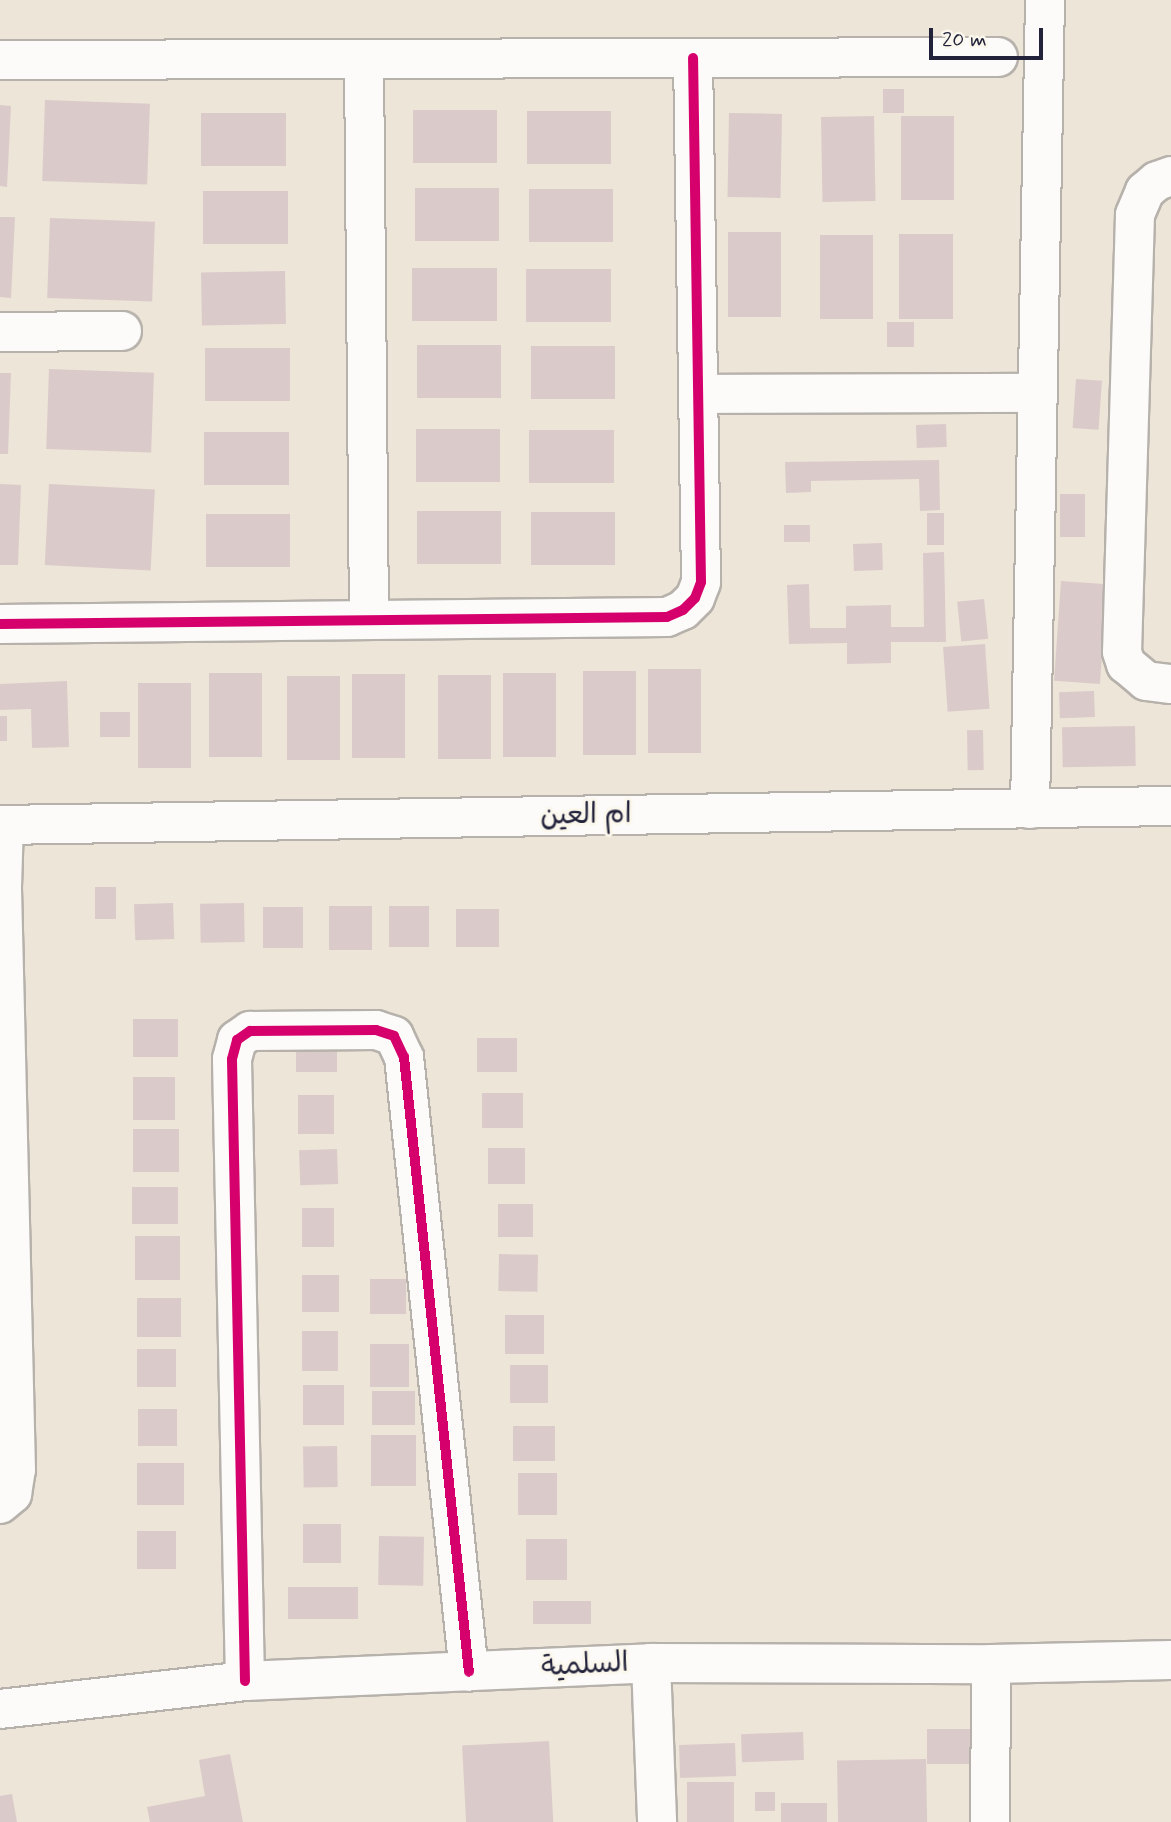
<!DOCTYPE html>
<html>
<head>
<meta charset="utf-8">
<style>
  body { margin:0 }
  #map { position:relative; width:1171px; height:1822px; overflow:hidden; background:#ede5d7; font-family:Mynerve,"Playpen Sans Arabic",sans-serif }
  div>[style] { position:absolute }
  .building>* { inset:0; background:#dbcaca; transform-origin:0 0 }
  .roads { filter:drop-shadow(2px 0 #b6b1ab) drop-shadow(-2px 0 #b6b1ab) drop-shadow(0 2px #b6b1ab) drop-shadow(0 -2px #b6b1ab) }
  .minor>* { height:38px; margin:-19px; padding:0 19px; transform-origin:19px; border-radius:19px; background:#fcfbf9 }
  .cycleway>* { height:10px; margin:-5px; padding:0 5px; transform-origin:5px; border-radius:5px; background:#d6006c }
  span { translate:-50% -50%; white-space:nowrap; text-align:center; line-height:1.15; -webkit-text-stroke:6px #fbf7ec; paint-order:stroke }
  .street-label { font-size:28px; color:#22223b }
  .scale { position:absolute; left:929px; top:28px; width:114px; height:32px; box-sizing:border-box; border:4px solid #22223b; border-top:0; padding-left:9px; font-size:21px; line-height:24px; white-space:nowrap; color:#22223b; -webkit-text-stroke:5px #fbf7ec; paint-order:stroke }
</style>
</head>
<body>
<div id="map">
  <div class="building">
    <i style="left:883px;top:89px;width:21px;height:24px"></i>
    <i style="left:45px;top:100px;width:105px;height:81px;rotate:2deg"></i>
    <i style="clip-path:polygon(0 105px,11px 106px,7px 187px,0 186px)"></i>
    <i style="left:413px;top:110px;width:84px;height:53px"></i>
    <i style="left:527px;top:111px;width:84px;height:53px"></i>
    <i style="left:201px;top:113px;width:85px;height:53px"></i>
    <i style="left:729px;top:113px;width:53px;height:84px;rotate:1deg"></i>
    <i style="left:874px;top:116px;width:85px;height:53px;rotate:89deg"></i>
    <i style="left:901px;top:116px;width:53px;height:84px"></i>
    <i style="left:415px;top:188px;width:84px;height:53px"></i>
    <i style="left:529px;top:189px;width:84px;height:53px"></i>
    <i style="left:288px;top:191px;width:53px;height:85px;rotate:90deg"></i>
    <i style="clip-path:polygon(0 217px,15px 217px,11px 298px,0 297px)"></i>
    <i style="left:50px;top:218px;width:105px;height:80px;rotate:2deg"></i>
    <i style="left:728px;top:232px;width:53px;height:85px"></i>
    <i style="left:953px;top:234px;width:85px;height:54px;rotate:90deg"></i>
    <i style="left:820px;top:235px;width:53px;height:84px"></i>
    <i style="left:497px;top:268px;width:53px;height:85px;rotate:90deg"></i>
    <i style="left:611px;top:269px;width:53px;height:85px;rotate:90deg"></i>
    <i style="left:285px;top:271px;width:53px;height:84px;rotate:89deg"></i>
    <i style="left:887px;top:322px;width:27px;height:25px"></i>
    <i style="left:417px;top:345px;width:84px;height:53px"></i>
    <i style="left:531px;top:346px;width:84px;height:53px"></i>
    <i style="left:290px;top:348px;width:53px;height:85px;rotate:90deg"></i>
    <i style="left:49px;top:369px;width:105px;height:80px;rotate:2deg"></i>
    <i style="clip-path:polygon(0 373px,11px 373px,8px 454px,0 454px)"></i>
    <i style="left:1076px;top:379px;width:26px;height:49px;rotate:4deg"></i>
    <i style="left:946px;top:424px;width:23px;height:30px;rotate:88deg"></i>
    <i style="left:416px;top:429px;width:84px;height:53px"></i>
    <i style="left:529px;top:430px;width:85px;height:53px"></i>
    <i style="left:289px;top:432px;width:53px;height:85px;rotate:90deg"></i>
    <i style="clip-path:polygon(939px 460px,940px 510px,920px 511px,919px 479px,811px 481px,811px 492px,786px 493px,785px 462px)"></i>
    <i style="clip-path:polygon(0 484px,21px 485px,18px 565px,0 565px)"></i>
    <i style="left:49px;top:484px;width:106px;height:81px;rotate:3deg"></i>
    <i style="left:1060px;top:494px;width:25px;height:43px"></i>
    <i style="left:417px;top:511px;width:84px;height:53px"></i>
    <i style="left:531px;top:512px;width:84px;height:53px"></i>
    <i style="left:927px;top:513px;width:17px;height:32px"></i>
    <i style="left:206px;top:514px;width:84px;height:53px"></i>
    <i style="left:784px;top:525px;width:26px;height:17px"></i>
    <i style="left:882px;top:543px;width:27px;height:29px;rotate:88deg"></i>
    <i style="clip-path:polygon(944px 552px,946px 642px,891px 642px,891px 663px,847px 664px,847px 643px,789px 644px,787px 585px,809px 584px,810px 628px,846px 628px,846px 606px,891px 605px,891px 627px,924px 627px,923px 553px)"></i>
    <i style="left:1061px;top:581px;width:46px;height:100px;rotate:4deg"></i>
    <i style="left:984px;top:599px;width:40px;height:27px;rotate:84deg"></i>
    <i style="left:985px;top:644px;width:65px;height:42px;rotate:86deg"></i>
    <i style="left:648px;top:669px;width:53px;height:84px"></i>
    <i style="left:583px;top:671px;width:53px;height:84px"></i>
    <i style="left:209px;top:673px;width:53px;height:84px"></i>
    <i style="left:503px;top:673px;width:53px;height:84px"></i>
    <i style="left:352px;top:674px;width:53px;height:84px"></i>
    <i style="left:438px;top:675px;width:53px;height:84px"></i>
    <i style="left:287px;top:676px;width:53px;height:84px"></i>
    <i style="clip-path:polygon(67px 681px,69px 747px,32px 748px,31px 709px,0 710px,0 684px)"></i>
    <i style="left:138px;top:683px;width:53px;height:85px"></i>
    <i style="left:1094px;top:691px;width:26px;height:35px;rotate:88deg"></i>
    <i style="left:100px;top:712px;width:30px;height:25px"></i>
    <i style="left:0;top:716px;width:7px;height:25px"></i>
    <i style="left:1135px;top:726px;width:40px;height:73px;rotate:89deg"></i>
    <i style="left:983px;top:730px;width:40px;height:16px;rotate:89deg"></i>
    <i style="left:95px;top:887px;width:21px;height:32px"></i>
    <i style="left:173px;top:903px;width:36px;height:39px;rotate:88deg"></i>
    <i style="left:244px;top:903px;width:39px;height:44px;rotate:89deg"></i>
    <i style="left:372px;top:906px;width:44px;height:43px;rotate:90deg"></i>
    <i style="left:389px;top:906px;width:40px;height:41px"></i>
    <i style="left:263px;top:907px;width:40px;height:41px"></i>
    <i style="left:456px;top:909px;width:43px;height:38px"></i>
    <i style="left:133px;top:1019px;width:45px;height:38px"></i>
    <i style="left:296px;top:1037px;width:41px;height:35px"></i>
    <i style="left:517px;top:1038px;width:34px;height:40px;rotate:90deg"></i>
    <i style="left:133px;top:1077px;width:42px;height:43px"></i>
    <i style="left:523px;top:1093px;width:35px;height:41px;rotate:90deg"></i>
    <i style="left:298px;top:1095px;width:36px;height:39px"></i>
    <i style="left:179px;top:1129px;width:43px;height:46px;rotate:90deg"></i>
    <i style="left:488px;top:1148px;width:37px;height:36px"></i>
    <i style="left:337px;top:1149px;width:35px;height:38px;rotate:88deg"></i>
    <i style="left:132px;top:1187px;width:46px;height:37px"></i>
    <i style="left:498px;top:1204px;width:35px;height:33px"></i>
    <i style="left:302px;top:1208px;width:32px;height:39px"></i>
    <i style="left:135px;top:1236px;width:45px;height:44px"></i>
    <i style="left:499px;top:1254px;width:39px;height:37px;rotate:1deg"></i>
    <i style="left:302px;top:1275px;width:37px;height:37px"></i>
    <i style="left:370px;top:1279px;width:36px;height:35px"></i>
    <i style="left:137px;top:1298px;width:44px;height:39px"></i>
    <i style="left:505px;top:1315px;width:39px;height:39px"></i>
    <i style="left:302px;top:1331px;width:36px;height:40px"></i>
    <i style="left:370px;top:1344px;width:39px;height:43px"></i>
    <i style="left:137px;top:1349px;width:39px;height:38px"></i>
    <i style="left:510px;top:1365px;width:38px;height:38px"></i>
    <i style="left:344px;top:1385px;width:40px;height:41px;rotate:90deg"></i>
    <i style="left:415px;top:1391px;width:34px;height:43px;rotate:90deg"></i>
    <i style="left:138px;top:1409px;width:39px;height:37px"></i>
    <i style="left:513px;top:1426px;width:42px;height:35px"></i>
    <i style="left:371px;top:1435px;width:45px;height:51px"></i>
    <i style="left:337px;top:1446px;width:41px;height:34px;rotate:89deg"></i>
    <i style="left:137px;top:1463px;width:47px;height:42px"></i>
    <i style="left:518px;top:1473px;width:39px;height:42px"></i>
    <i style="left:303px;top:1524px;width:38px;height:39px"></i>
    <i style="left:137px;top:1531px;width:39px;height:38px"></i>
    <i style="left:379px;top:1536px;width:45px;height:49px;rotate:1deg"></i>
    <i style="left:567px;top:1539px;width:41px;height:41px;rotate:90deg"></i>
    <i style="left:358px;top:1587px;width:32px;height:70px;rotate:90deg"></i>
    <i style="left:591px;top:1601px;width:23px;height:58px;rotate:90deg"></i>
    <i style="left:980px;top:1729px;width:35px;height:53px;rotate:90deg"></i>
    <i style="left:803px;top:1732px;width:28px;height:62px;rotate:88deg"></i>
    <i style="left:549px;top:1741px;width:81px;height:87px;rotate:87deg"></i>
    <i style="left:735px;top:1743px;width:33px;height:56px;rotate:88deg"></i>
    <i style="clip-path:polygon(230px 1754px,243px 1822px,150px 1822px,147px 1807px,205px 1796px,199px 1760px)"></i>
    <i style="left:926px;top:1759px;width:63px;height:89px;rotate:89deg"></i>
    <i style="left:687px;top:1782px;width:47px;height:40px"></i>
    <i style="left:755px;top:1792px;width:20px;height:19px"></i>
    <i style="clip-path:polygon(12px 1794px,17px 1822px,0 1822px,0 1796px)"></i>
    <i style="left:827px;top:1803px;width:19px;height:46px;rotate:90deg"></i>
  </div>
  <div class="roads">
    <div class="minor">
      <i style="left:0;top:60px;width:998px;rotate:-0.17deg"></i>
      <i style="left:364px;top:60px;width:558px;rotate:89.49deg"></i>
      <i style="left:1171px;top:176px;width:15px;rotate:160deg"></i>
      <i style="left:1157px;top:181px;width:16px;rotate:140deg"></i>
      <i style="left:1145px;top:191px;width:26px;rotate:113deg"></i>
      <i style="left:1135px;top:215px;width:437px;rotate:91.7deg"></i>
      <i style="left:1122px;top:652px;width:13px;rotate:72deg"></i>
      <i style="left:1126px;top:664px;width:26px;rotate:40deg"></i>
      <i style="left:1146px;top:681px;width:25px;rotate:7deg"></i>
      <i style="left:0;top:332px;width:122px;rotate:-0.5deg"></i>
      <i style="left:700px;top:394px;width:338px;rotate:-0.2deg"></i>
      <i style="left:0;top:624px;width:667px;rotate:-0.6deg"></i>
      <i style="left:667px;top:617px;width:17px;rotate:-24deg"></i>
      <i style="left:683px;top:610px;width:17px;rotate:-45deg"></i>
      <i style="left:695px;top:598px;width:17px;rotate:-69deg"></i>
      <i style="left:701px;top:582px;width:524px;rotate:-90.87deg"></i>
      <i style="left:1030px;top:809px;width:809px;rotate:-88.94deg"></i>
      <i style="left:0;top:825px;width:1171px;rotate:-0.93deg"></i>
      <i style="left:0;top:1504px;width:16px;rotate:-40deg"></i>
      <i style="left:12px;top:1494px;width:24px;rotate:-81deg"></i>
      <i style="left:16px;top:1470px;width:583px;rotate:-91.38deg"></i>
      <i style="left:2px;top:887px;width:62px;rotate:-88.2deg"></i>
      <i style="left:651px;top:1663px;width:159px;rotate:87.8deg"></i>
      <i style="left:245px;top:1681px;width:622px;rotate:-91.2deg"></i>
      <i style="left:232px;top:1059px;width:20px;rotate:-75deg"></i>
      <i style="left:237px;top:1040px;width:16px;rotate:-35deg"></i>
      <i style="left:250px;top:1031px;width:126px;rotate:-0.5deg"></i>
      <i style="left:376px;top:1030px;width:19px;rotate:18deg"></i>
      <i style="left:394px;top:1036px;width:23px;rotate:65deg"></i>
      <i style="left:404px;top:1057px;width:618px;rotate:83.97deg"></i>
      <i style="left:0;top:1709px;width:247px;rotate:-6.5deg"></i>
      <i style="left:245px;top:1681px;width:406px;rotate:-2.5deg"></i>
      <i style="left:651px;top:1663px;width:340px;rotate:0.2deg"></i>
      <i style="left:991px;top:1664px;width:180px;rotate:-1.3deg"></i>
      <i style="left:990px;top:1822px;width:158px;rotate:-89.6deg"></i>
    </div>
  </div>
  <div class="cycleway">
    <i style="left:0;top:624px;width:667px;rotate:-0.6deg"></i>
    <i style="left:667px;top:617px;width:17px;rotate:-24deg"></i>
    <i style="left:683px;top:610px;width:17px;rotate:-45deg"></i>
    <i style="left:695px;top:598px;width:17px;rotate:-69deg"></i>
    <i style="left:701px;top:582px;width:524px;rotate:-90.87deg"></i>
    <i style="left:245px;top:1681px;width:622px;rotate:-91.2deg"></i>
    <i style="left:232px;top:1059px;width:20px;rotate:-75deg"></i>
    <i style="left:237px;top:1040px;width:16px;rotate:-35deg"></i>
    <i style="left:250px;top:1031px;width:126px;rotate:-0.5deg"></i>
    <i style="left:376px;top:1030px;width:19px;rotate:18deg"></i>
    <i style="left:394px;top:1036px;width:23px;rotate:65deg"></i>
    <i style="left:404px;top:1057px;width:618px;rotate:83.97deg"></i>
  </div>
  <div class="street-label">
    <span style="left:586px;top:816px;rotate:-1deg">ام العين</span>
    <span style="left:585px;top:1666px;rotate:-3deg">السلمية</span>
  </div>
  <div class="scale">20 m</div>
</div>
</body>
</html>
